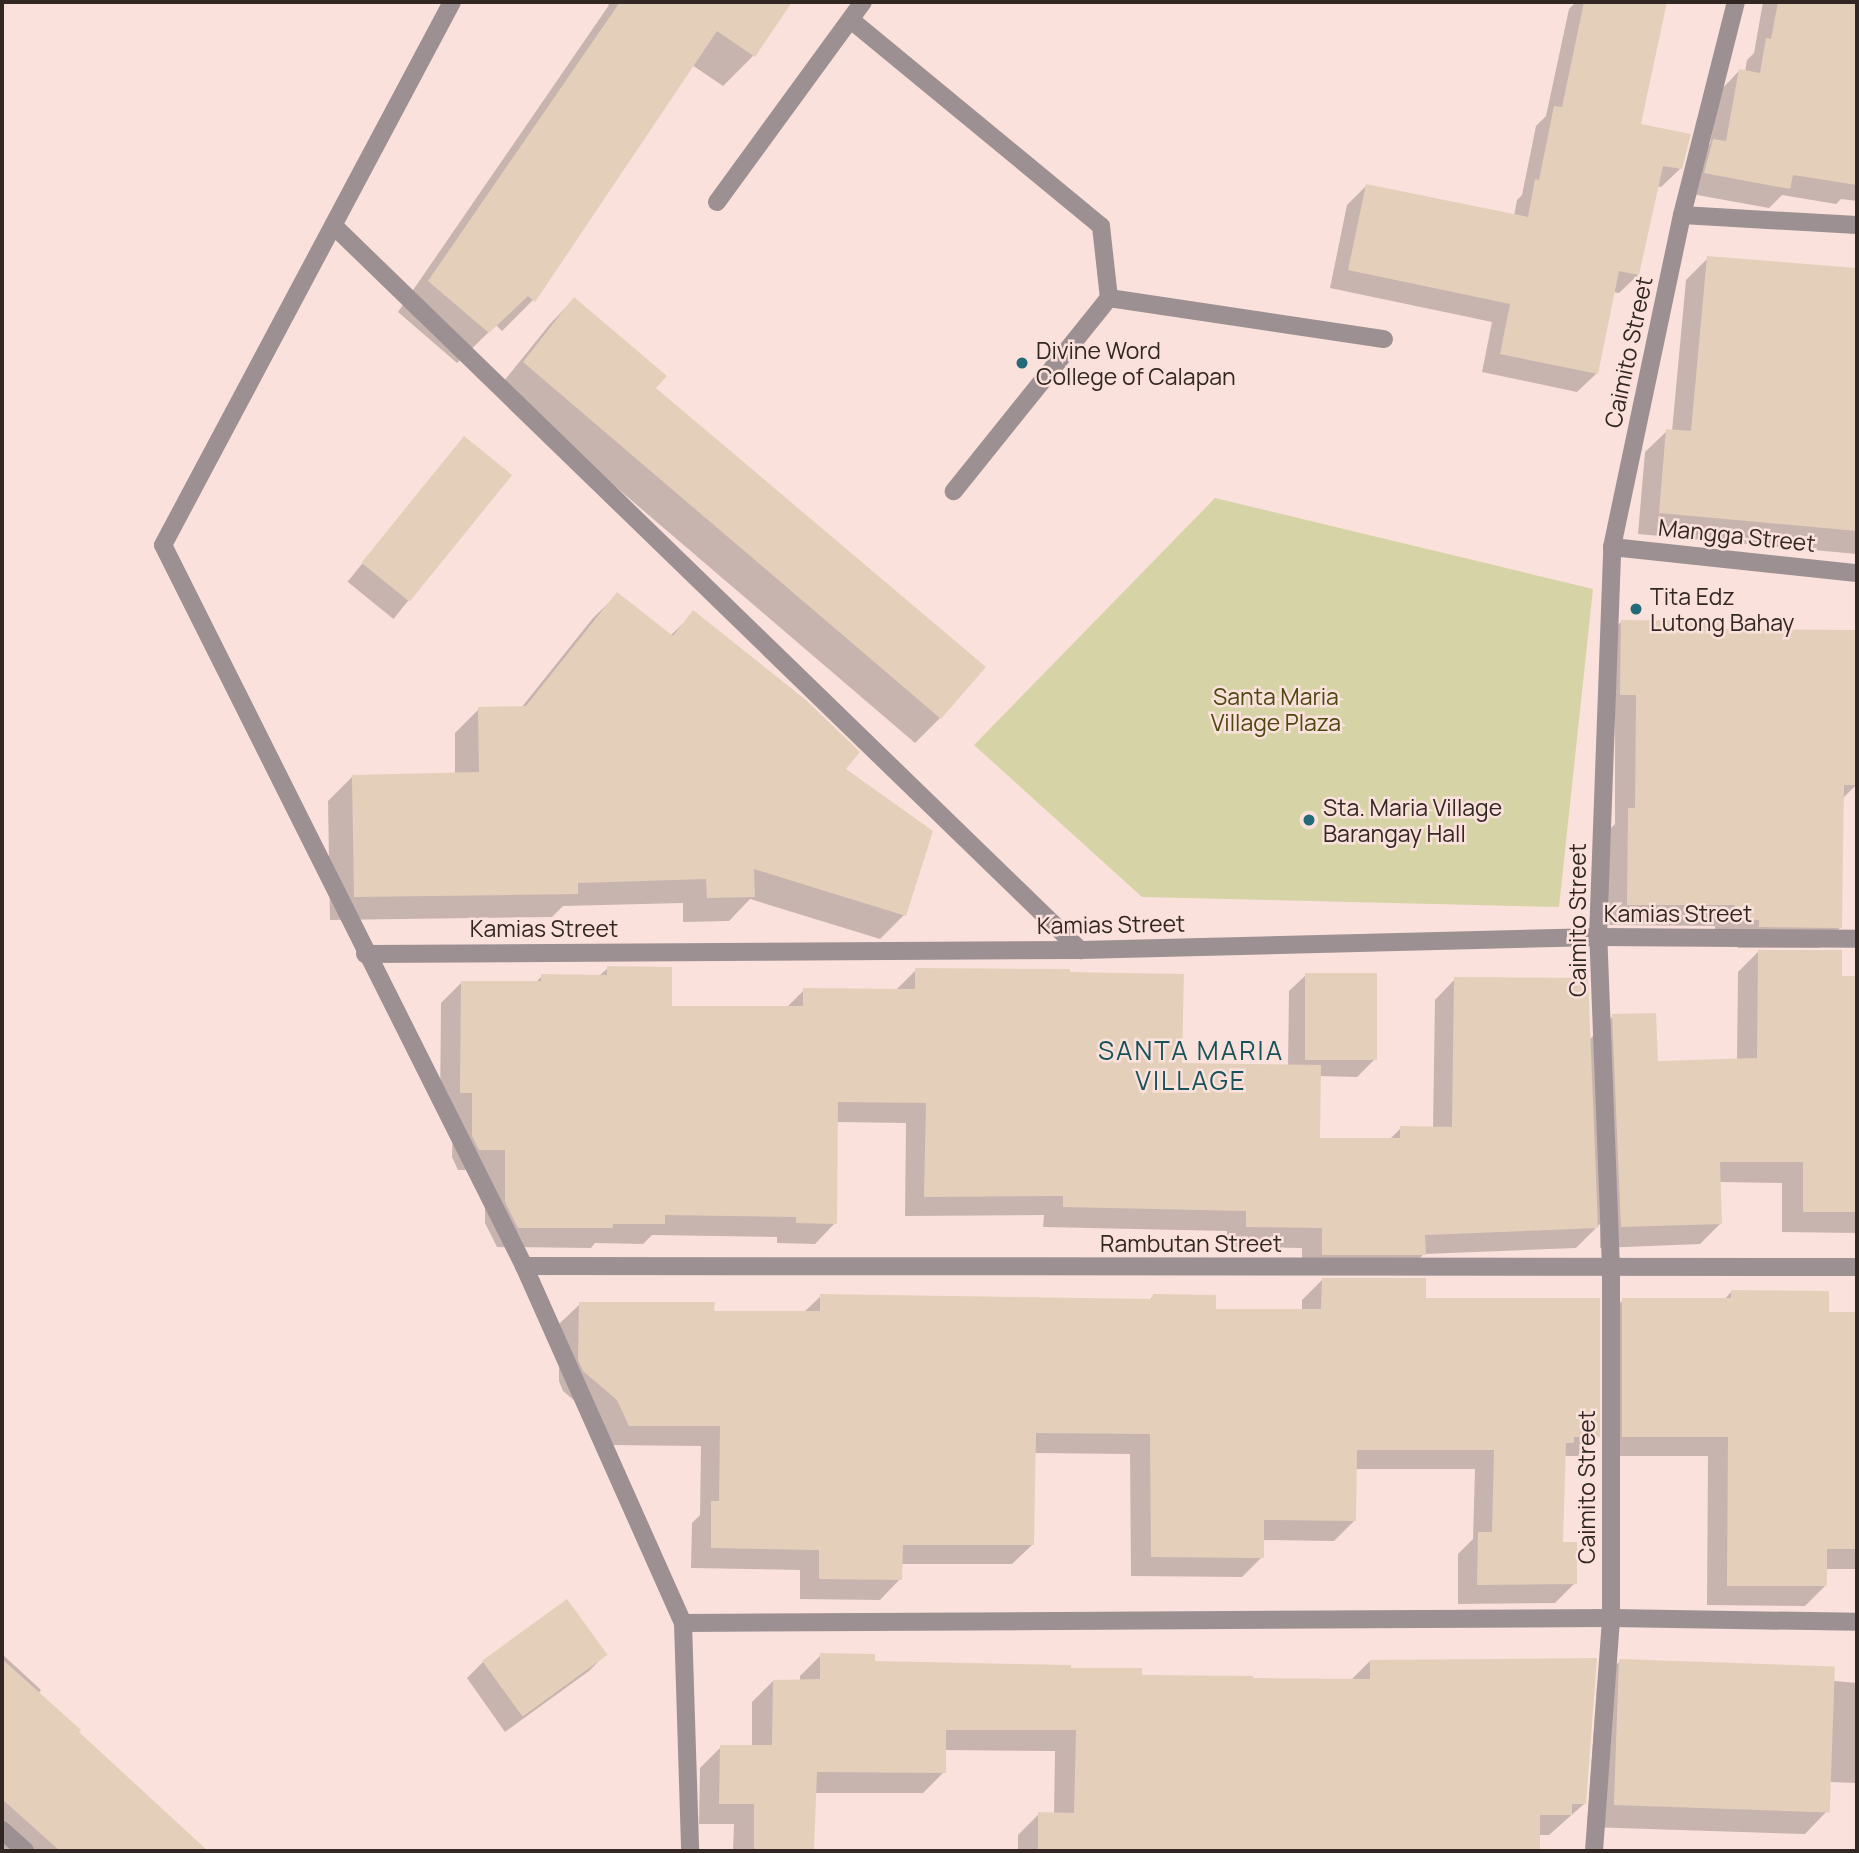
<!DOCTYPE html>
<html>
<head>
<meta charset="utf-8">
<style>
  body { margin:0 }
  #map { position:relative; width:1859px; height:1853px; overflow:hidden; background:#fbe1db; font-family:Manrope,sans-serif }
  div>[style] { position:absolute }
  .green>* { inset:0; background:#d6d3a7 }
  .shadow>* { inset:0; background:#0003; transform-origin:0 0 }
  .building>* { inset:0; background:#e4d0ba; transform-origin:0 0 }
  .minor>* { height:18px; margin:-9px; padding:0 9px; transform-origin:9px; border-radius:9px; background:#9d9093 }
  .dots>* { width:19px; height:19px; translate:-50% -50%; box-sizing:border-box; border:4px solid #fbe1db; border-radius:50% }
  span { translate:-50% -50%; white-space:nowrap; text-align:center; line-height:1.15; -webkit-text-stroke:5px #fbe1db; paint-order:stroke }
  .poi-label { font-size:23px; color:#332724 }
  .left { translate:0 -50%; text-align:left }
  .street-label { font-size:23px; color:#332724 }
  .park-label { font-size:23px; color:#4d4810 }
  .quarter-label { font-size:26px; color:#18535b; letter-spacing:2px }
  .frame { position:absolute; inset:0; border:4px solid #332724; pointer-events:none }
</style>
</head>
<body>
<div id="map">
  <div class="green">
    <i style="clip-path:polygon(1215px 498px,1593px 589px,1559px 907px,1142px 897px,974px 745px)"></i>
  </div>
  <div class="shadow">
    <i style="clip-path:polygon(605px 2px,790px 2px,754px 55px,723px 86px,692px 65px,533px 300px,502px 331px,496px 325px,457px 363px,398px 312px,609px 5px)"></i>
    <i style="clip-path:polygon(1576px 2px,1640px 2px,1664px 7px,1639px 125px,1680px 169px,1661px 187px,1657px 186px,1638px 275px,1619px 293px,1613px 292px,1596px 374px,1577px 392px,1482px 372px,1492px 322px,1330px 288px,1347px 205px,1366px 186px,1514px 216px,1517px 200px,1522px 195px,1536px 126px,1546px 116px,1569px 9px)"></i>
    <i style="clip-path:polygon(1763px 2px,1857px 2px,1857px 201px,1841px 199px,1836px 204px,1782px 195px,1769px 208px,1686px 193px,1694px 160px,1710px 144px,1720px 91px,1739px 71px,1745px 72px,1747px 60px,1754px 53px)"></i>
    <i style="clip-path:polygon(1708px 258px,1857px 272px,1857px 554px,1638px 534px,1645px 452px,1667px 431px,1672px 431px,1686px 280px)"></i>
    <i style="clip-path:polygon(574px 299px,940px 718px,915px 743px,499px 387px,550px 324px)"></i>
    <i style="left:464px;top:438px;width:59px;height:185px;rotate:39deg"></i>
    <i style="clip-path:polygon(617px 595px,670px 636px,694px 613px,904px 915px,880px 939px,750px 899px,729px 921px,683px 922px,683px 903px,563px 906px,552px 917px,330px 920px,328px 801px,352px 777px,455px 775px,455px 733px,479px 709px,521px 708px,593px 618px)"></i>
    <i style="clip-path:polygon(1621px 622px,1720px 630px,1857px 631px,1857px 784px,1842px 799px,1841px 927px,1819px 948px,1738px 948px,1738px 940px,1715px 940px,1715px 926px,1607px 925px,1608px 831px,1615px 824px,1615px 716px,1599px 716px,1600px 643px)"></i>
    <i style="clip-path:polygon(1759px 951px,1840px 978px,1857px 978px,1857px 1233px,1782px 1232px,1782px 1183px,1719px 1182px,1721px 1223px,1700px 1244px,1600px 1248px,1600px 1224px,1576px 1248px,1424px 1254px,1403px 1275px,1302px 1275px,1302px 1248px,1226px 1247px,1227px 1231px,1043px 1227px,1044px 1215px,905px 1216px,906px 1123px,836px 1122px,835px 1223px,815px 1244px,777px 1243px,777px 1237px,652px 1235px,643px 1244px,595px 1243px,591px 1248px,497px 1247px,485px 1223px,485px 1170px,458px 1170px,452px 1157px,453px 1113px,440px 1113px,441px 1003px,461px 983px,535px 983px,542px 976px,599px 976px,608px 968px,670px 1008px,786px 1008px,804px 990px,895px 991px,916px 970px,1068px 973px,1181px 1065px,1288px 1066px,1289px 991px,1306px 975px,1374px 1060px,1357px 1077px,1319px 1076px,1318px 1139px,1389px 1140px,1401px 1128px,1433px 1128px,1435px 1000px,1455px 979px,1589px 1040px,1613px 1016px,1656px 1063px,1737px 1060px,1738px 972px)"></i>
    <i style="clip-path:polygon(1322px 1280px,1425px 1300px,1598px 1436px,1578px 1456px,1564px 1456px,1561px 1544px,1575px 1583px,1555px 1603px,1458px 1604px,1458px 1554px,1473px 1539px,1475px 1469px,1355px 1469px,1355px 1520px,1334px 1541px,1262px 1540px,1262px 1557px,1242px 1577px,1131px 1576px,1130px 1454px,1034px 1453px,1033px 1544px,1012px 1564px,901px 1564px,900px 1579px,880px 1600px,800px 1599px,800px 1570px,691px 1568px,692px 1523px,700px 1515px,701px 1446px,609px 1445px,597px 1420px,563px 1391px,559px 1381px,559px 1324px,580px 1304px,713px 1313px,803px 1313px,821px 1296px,1149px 1301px,1153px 1296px,1214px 1311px,1302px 1311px,1302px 1300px)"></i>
    <i style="clip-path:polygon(1731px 1292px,1827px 1314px,1857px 1314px,1857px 1569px,1825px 1569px,1825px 1586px,1805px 1606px,1707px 1605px,1708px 1456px,1603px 1456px,1603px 1320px,1623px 1300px,1724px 1300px)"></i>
    <i style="clip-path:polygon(2px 1654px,41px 1690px,38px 1694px,77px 1732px,205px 1851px,2px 1851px)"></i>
    <i style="clip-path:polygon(605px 1655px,589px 1671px,505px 1732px,467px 1678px,483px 1662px)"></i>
    <i style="clip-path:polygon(821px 1655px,873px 1662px,1251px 1680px,1351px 1680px,1370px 1661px,1584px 1804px,1549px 1835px,1538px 1835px,1538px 1851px,1018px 1851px,1018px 1835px,1039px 1814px,1054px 1814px,1055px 1751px,944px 1750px,944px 1772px,923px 1793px,814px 1793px,812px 1851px,733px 1851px,734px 1824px,699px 1824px,700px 1768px,721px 1747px,752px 1747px,752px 1702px,773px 1681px,800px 1681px,800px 1676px)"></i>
    <i style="clip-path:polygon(1620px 1661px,1857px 1683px,1857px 1783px,1829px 1782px,1827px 1811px,1805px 1834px,1587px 1827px,1597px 1684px)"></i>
  </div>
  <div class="building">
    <i style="clip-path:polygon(620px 2px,792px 2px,755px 57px,717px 31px,535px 302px,528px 296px,489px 333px,428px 281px)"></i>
    <i style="clip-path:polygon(1584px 2px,1667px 2px,1641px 124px,1691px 134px,1682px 169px,1663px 166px,1639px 275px,1619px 271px,1598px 374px,1500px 354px,1510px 304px,1348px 270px,1366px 184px,1528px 217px,1535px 179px,1539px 180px,1554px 106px,1562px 107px)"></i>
    <i style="clip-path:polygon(1778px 2px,1857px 2px,1857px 185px,1793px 175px,1790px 189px,1704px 173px,1713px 139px,1726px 141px,1739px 69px,1760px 73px,1766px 38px,1771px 39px)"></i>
    <i style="clip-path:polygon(1707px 256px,1857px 268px,1857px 531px,1659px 513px,1666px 429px,1691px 431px)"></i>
    <i style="clip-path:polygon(574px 297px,667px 376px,656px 388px,986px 667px,941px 719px,523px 362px)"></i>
    <i style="left:464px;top:436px;width:62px;height:163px;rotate:39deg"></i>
    <i style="clip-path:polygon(617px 592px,673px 636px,693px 610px,806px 700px,860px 752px,846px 769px,933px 831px,906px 916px,754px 869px,755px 897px,707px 898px,706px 879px,578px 883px,578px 894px,354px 897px,352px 775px,479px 772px,478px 707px,526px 706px)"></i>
    <i style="clip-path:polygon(1621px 620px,1721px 621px,1721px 629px,1857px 630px,1857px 785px,1844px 785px,1842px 928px,1759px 927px,1759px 920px,1735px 919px,1735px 905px,1627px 905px,1628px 808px,1635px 808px,1636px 695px,1620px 695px)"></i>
    <i style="clip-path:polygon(1758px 950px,1842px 950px,1842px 976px,1857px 976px,1857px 1212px,1803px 1212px,1803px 1162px,1720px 1162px,1722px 1224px,1621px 1227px,1612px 1014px,1656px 1013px,1658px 1061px,1757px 1058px)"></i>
    <i style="clip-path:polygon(607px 966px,672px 967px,672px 1006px,803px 1006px,803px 988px,915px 989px,915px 968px,1070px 969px,1070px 972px,1184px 974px,1182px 1063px,1321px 1065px,1320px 1138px,1400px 1138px,1400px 1126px,1452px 1127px,1454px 977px,1588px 978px,1598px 1228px,1425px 1235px,1426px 1255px,1322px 1255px,1322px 1228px,1246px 1227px,1246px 1211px,1063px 1207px,1063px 1196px,924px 1197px,926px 1103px,838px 1102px,837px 1224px,796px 1223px,796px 1217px,665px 1215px,665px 1224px,613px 1224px,613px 1228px,518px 1228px,505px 1202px,505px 1150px,479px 1150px,472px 1136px,472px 1093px,460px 1093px,461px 981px,541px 981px,541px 974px,607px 975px)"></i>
    <i style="left:1305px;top:973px;width:72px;height:87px"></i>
    <i style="clip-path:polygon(1322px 1278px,1426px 1278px,1426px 1298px,1600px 1298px,1600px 1437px,1574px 1437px,1574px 1443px,1566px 1443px,1563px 1542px,1577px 1542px,1577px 1584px,1477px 1585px,1478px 1532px,1492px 1532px,1494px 1450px,1357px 1450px,1356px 1521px,1264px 1520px,1264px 1558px,1151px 1557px,1150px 1434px,1036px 1433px,1034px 1545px,903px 1545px,902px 1580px,819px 1579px,819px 1550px,711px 1548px,711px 1501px,719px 1501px,720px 1426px,629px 1426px,617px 1400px,583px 1371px,578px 1360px,579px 1302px,715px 1302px,714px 1311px,820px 1311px,820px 1294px,1152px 1299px,1153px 1294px,1216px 1295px,1216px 1309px,1321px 1309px)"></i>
    <i style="clip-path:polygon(1731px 1290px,1829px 1291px,1829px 1312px,1857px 1312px,1857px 1549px,1827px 1549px,1827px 1586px,1727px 1586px,1728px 1437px,1622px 1437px,1622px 1298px,1731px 1298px)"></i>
    <i style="left:567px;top:1599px;width:69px;height:105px;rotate:54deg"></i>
    <i style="clip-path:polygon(820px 1653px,875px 1654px,875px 1661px,1071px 1665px,1071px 1668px,1142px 1668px,1142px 1675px,1253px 1676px,1253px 1678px,1370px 1679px,1370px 1660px,1597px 1658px,1586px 1804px,1572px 1804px,1572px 1815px,1540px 1815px,1540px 1851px,1038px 1851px,1038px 1812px,1074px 1813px,1076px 1730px,946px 1730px,946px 1773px,817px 1772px,814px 1851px,754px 1851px,754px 1804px,719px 1804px,720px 1745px,772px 1745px,773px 1680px,820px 1679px)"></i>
    <i style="clip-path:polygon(2px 1659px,81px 1730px,79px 1732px,208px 1851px,60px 1851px,2px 1799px)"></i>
    <i style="left:1619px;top:1659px;width:216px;height:146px;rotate:2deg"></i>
  </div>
  <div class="minor">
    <i style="left:452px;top:2px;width:615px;rotate:118.02deg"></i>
    <i style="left:163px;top:545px;width:806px;rotate:63.4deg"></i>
    <i style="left:524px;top:1266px;width:391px;rotate:66deg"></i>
    <i style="left:683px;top:1623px;width:228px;rotate:88.2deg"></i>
    <i style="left:851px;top:20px;width:324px;rotate:39.5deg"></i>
    <i style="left:1101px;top:226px;width:72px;rotate:83.7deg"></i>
    <i style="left:1109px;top:298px;width:248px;rotate:128.8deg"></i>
    <i style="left:717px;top:202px;width:248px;rotate:-53.9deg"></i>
    <i style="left:1682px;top:215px;width:175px;rotate:3.3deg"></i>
    <i style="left:334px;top:226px;width:1040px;rotate:44.14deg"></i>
    <i style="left:1109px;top:298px;width:278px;rotate:8.5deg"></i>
    <i style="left:1612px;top:547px;width:246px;rotate:6.1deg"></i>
    <i style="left:365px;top:954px;width:715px;rotate:-0.32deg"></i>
    <i style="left:1080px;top:950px;width:518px;rotate:-1.44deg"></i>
    <i style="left:1598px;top:937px;width:259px;rotate:0.4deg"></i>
    <i style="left:524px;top:1266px;width:1333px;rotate:0.04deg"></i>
    <i style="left:683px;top:1623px;width:928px;rotate:-0.31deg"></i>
    <i style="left:1611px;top:1618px;width:246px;rotate:0.9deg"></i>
    <i style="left:2px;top:1830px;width:31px;rotate:42deg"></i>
    <i style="left:1594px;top:1851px;width:234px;rotate:-85.8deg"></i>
    <i style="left:1611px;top:1618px;width:350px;rotate:-90deg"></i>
    <i style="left:1611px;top:1268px;width:331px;rotate:-92.2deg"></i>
    <i style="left:1598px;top:937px;width:390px;rotate:-87.9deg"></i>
    <i style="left:1612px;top:547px;width:339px;rotate:-78.1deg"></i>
    <i style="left:1682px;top:215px;width:220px;rotate:-75.8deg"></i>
  </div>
  <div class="dots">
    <i style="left:1022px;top:363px;background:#236c77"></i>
    <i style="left:1636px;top:609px;background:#236c77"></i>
    <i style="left:1309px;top:820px;background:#236c77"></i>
  </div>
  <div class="poi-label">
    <span class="left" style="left:1036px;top:363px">Divine Word<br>College of Calapan</span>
    <span class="left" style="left:1650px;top:609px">Tita Edz<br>Lutong Bahay</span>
    <span class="left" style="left:1323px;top:820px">Sta. Maria Village<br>Barangay Hall</span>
  </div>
  <div class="street-label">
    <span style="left:1628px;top:352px;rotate:-78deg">Caimito Street</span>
    <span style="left:1737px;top:535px;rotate:6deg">Mangga Street</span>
    <span style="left:1678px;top:913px">Kamias Street</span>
    <span style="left:1577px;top:920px;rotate:-90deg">Caimito Street</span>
    <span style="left:1111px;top:924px;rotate:-1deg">Kamias Street</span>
    <span style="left:544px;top:928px">Kamias Street</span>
    <span style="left:1191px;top:1243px">Rambutan Street</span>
    <span style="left:1586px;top:1487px;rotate:-90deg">Caimito Street</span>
  </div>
  <div class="park-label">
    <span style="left:1276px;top:709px">Santa Maria<br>Village Plaza</span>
  </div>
  <div class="quarter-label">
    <span style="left:1191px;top:1066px">SANTA MARIA<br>VILLAGE</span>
  </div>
  <div class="frame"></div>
</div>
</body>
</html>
